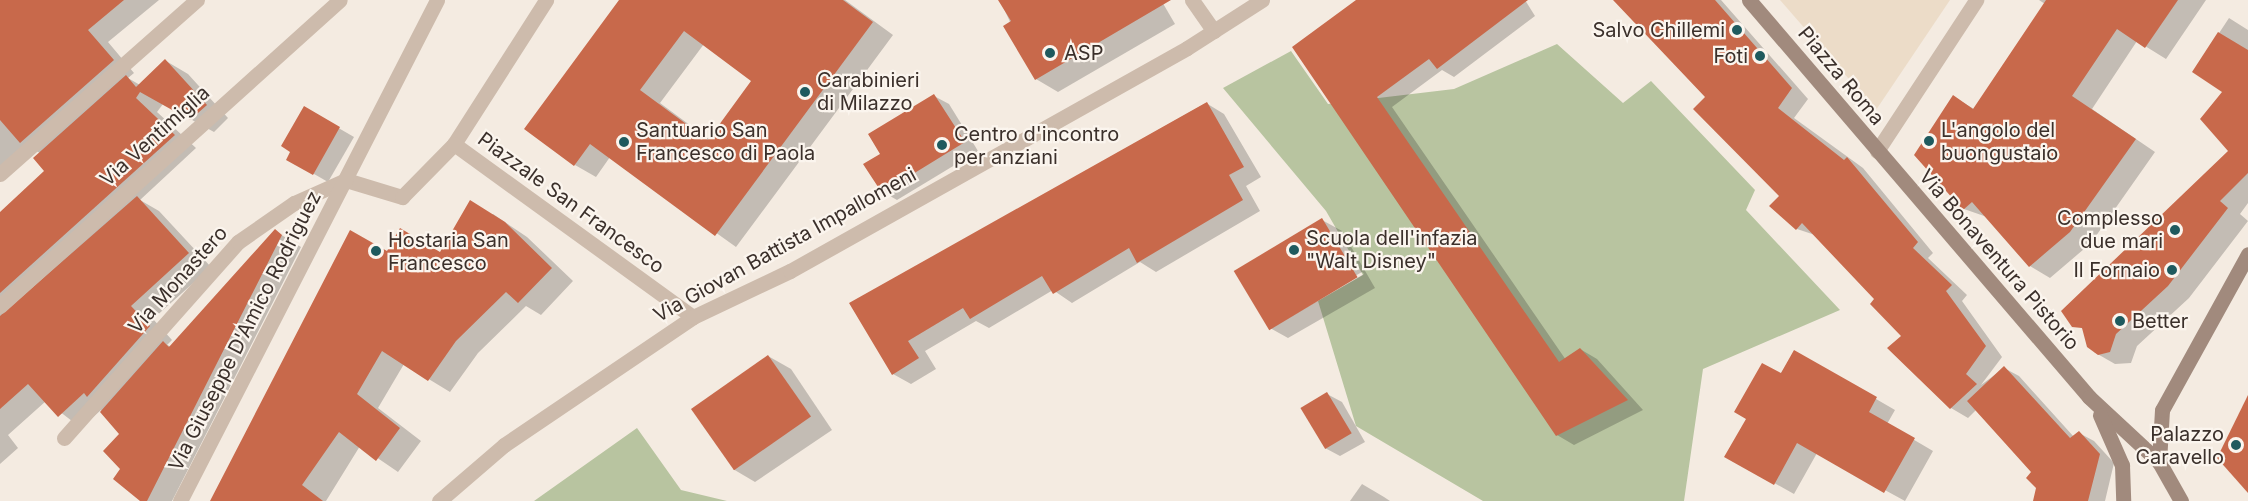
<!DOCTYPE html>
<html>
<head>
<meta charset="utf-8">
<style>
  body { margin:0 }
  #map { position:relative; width:2248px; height:501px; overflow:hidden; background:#f4ebe1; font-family:Inter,sans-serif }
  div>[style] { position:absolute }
  .green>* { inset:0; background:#b8c4a0 }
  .plaza>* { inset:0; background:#ecdcc8 }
  .shadow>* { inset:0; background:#0003 }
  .building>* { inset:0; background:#c8694b; transform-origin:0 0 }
  .pedestrian>* { height:15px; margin:-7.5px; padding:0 7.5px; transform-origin:7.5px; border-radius:7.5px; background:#cdbbac }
  .minor>* { height:15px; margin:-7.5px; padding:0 7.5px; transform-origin:7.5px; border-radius:7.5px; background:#cdbbac }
  .tertiary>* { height:15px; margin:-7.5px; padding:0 7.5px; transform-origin:7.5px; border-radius:7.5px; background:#cdbbac }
  .secondary>* { height:15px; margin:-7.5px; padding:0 7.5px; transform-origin:7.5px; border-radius:7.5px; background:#a18a7d }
  .dots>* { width:16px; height:16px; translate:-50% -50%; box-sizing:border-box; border:3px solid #fbf5ee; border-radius:50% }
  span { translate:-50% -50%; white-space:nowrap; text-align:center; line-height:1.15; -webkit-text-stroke:4.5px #fbf5ee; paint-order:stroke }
  .poi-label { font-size:20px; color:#3b302b }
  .right { translate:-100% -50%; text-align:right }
  .left { translate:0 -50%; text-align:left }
  .street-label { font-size:20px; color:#3b302b }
</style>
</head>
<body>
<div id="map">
  <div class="green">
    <i style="clip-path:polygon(1557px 44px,1623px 103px,1651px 81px,1755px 190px,1746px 210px,1840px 310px,1703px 369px,1684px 501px,1483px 501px,1356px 426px,1318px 301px,1363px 275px,1326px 211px,1223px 88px,1291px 51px,1328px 104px,1454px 89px)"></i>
    <i style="clip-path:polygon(637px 428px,681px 490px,727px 501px,534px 501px)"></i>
  </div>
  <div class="plaza">
    <i style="clip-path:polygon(1780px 0,1950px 0,1876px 110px)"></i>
  </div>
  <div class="shadow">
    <i style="clip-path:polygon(0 0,159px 0,108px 42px,134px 73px,128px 78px,140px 85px,166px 61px,188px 74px,228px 118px,214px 132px,163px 104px,157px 112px,196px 148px,140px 200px,159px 211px,211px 267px,153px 319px,172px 340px,167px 345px,172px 347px,275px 231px,301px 247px,172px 501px,142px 501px,122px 469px,121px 434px,101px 410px,81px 428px,46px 401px,8px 435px,18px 448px,0 464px,0 214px,46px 172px,40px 153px,25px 145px,0 167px)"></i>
    <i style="clip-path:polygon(evenodd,623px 0,845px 0,893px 35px,736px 247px,610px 157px,596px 177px,575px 165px,623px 0,704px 44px,754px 81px,710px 140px,660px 103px,704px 44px)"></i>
    <i style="clip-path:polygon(1000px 0,1161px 0,1175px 24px,1058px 92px,1036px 79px)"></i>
    <i style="clip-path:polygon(1361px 0,1525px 0,1535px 16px,1454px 77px,1442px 70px,1392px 107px,1566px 360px,1580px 349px,1597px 359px,1643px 410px,1574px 445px,1557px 435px,1294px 48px)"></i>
    <i style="clip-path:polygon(1615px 0,1721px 0,1808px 99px,1794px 118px,1863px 168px,1933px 253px,1928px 258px,1967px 295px,1962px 301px,2002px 357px,1981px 385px,2004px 368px,2019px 376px,2074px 437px,2079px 433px,2094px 441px,2114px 463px,2105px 501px,2034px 501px,2038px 487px,2033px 472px,1977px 409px,1968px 418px,1951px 408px,1889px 348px,1903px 336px,1876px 299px,1815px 235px,1797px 229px,1781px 196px,1707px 97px)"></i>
    <i style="clip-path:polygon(2039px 0,2206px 0,2166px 59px,2137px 41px,2092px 109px,2155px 152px,2091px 243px,2050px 278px,2030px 266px,1987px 217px,1964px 209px,1954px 97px,1974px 109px,2045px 4px)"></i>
    <i style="clip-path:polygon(2229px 18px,2248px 30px,2248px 203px,2240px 214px,2248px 221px,2189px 298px,2137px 346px,2131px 363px,2115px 364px,2094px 352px,2085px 331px,2063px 312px,2230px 151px,2225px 91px,2194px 71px)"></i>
    <i style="clip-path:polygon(934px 96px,949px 104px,978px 151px,897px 200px,883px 192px,882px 154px)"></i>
    <i style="clip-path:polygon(1206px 103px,1224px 114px,1261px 177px,1246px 186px,1260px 211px,1156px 272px,1140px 262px,1072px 303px,1053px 290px,989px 328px,976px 321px,925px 351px,936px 369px,911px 384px,893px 374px,851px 304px)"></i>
    <i style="clip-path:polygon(304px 108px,354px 137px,328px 182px,288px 159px)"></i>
    <i style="clip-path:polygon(493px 214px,527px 237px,573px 281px,541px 315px,526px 306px,478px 353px,450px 392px,404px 364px,378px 408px,421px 441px,398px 472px,360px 446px,326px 501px,212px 501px,387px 253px,441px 253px)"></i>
    <i style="clip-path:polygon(evenodd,1322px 220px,1342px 231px,1375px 288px,1288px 338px,1268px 327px,1322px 220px,1362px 272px,1364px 274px,1276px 325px,1276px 321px,1362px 272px)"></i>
    <i style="clip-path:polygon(1795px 352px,1895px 410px,1887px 424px,1933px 451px,1905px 501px,1817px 453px,1794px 494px,1726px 456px)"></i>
    <i style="clip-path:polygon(768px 356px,791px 369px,832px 430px,755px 482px,733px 469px)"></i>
    <i style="clip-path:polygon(1327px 394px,1342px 402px,1365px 442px,1340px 456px,1325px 448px)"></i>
    <i style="clip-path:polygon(1362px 484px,1384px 497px,1390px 501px,1350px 501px)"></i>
  </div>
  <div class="building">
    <i style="clip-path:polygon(0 0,124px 0,88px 30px,114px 60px,20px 143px,0 120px)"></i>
    <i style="clip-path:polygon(evenodd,619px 0,843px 0,873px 22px,715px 236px,590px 144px,574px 166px,524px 129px,619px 0,684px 31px,751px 81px,708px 140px,640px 90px,684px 31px)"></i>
    <i style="clip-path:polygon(998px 0,1171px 0,1035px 80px,1003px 26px,1011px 21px)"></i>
    <i style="clip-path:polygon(1356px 0,1528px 0,1437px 69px,1429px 59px,1377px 97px,1559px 362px,1580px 348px,1628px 400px,1556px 436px,1292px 47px)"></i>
    <i style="clip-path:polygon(1613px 0,1715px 0,1792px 88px,1778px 108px,1844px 160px,1847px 157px,1918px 242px,1913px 248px,1952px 285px,1946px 291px,1986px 346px,1966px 374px,1977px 384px,1950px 409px,1887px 348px,1901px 336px,1870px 304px,1874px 299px,1802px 223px,1796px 230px,1769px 206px,1779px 196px,1693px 109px,1705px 97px)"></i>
    <i style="clip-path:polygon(2046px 0,2178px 0,2145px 48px,2117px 29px,2072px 96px,2136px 139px,2070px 232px,2029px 267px,1972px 202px,1963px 210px,1914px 155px,1953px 95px,1973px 109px)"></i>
    <i style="clip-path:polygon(2218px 32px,2248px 50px,2248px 173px,2220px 201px,2228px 208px,2168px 286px,2116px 334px,2110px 352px,2098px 355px,2087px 347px,2082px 328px,2072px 327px,2061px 311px,2228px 151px,2200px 119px,2222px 92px,2192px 72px)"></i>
    <i style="clip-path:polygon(165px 59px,207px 105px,190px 120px,140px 92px,136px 98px,175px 135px,0 293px,0 212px,44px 171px,33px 158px,126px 75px,136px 87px)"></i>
    <i style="clip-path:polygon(934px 94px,965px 142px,882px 193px,863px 164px,880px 154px,868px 134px)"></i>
    <i style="clip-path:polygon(1207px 102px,1244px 167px,1229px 175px,1243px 200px,1137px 263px,1129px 248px,1053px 294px,1042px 276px,970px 319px,963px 308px,908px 341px,919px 358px,892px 375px,849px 303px)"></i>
    <i style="clip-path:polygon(304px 106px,340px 127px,313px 175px,286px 160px,290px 152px,281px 146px)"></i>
    <i style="clip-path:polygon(137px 196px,189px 253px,131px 306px,150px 326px,87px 397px,84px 393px,58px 417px,28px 384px,0 409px,0 316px)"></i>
    <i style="clip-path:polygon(470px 200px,505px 222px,552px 268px,518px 303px,506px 292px,456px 341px,428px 381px,382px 351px,357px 394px,400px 428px,376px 461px,339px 432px,302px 485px,323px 501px,210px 501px,350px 230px,387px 251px,400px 228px,440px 252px)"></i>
    <i style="left:1322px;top:218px;width:69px;height:103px;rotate:59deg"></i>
    <i style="clip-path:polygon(275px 229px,282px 235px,147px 501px,140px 501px,113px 479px,120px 469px,103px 451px,119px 434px,100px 412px,163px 341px,169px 347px)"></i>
    <i style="clip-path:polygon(1794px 350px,1877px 397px,1869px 412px,1915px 438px,1884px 493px,1797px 443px,1774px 485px,1724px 457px,1746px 419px,1734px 412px,1762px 363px,1781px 373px)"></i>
    <i style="left:768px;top:355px;width:75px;height:94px;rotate:55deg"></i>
    <i style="clip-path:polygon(2004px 366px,2070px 438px,2079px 431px,2100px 454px,2088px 501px,2033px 501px,2036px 488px,2026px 478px,2031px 472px,1967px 401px)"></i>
    <i style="left:1327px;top:392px;width:48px;height:31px;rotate:59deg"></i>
    <i style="clip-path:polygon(2248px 395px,2248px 493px,2217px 458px)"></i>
  </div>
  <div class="pedestrian">
    <i style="left:454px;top:144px;width:171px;rotate:-57.4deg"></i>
  </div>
  <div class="minor">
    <i style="left:1192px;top:0;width:38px;rotate:55deg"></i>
    <i style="left:0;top:174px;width:263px;rotate:-41.5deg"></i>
    <i style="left:346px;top:180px;width:59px;rotate:16.9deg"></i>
    <i style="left:402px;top:197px;width:74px;rotate:-45.5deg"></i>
    <i style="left:454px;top:144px;width:295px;rotate:35.9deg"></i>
    <i style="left:0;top:306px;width:457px;rotate:-42deg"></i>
    <i style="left:64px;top:438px;width:262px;rotate:-48.4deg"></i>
    <i style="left:238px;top:242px;width:68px;rotate:-34.9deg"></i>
    <i style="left:294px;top:203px;width:57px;rotate:-23.9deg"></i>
    <i style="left:180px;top:501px;width:563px;rotate:-62.84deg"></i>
  </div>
  <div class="tertiary">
    <i style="left:1877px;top:151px;width:181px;rotate:-56.7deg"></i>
    <i style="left:439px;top:501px;width:86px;rotate:-40.7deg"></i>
    <i style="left:504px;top:445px;width:228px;rotate:-34.1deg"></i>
    <i style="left:693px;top:317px;width:107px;rotate:-25.4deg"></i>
    <i style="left:790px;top:271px;width:455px;rotate:-29.3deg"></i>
    <i style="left:1187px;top:48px;width:89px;rotate:-32.6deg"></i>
  </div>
  <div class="secondary">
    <i style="left:1749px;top:0;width:523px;rotate:49.42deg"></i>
    <i style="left:2089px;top:397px;width:96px;rotate:42.9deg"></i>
    <i style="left:2100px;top:415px;width:55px;rotate:66.3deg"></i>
    <i style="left:2122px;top:465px;width:36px;rotate:88deg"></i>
    <i style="left:2181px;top:501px;width:45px;rotate:-119.4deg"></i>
    <i style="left:2159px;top:462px;width:52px;rotate:-86.7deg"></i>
    <i style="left:2162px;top:410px;width:178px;rotate:-61.1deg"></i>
  </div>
  <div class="dots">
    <i style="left:1737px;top:30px;background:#1f5a5e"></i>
    <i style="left:1050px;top:53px;background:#1f5a5e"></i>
    <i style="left:1760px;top:56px;background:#1f5a5e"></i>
    <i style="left:805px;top:92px;background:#1f5a5e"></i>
    <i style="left:1929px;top:141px;background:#1f5a5e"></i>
    <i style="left:624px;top:142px;background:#1f5a5e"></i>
    <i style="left:942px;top:145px;background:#1f5a5e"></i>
    <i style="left:2175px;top:230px;background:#1f5a5e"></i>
    <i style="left:1294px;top:250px;background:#1f5a5e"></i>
    <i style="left:376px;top:251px;background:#1f5a5e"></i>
    <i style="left:2172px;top:270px;background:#1f5a5e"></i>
    <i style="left:2120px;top:321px;background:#1f5a5e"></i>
    <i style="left:2236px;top:445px;background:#1f5a5e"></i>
  </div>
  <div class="poi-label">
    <span class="right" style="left:1725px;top:30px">Salvo Chillemi</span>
    <span class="left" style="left:1064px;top:53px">ASP</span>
    <span class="right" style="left:1748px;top:56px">Foti</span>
    <span class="left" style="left:817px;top:92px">Carabinieri<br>di Milazzo</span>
    <span class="left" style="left:636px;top:142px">Santuario San<br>Francesco di Paola</span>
    <span class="left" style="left:1941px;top:142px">L'angolo del<br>buongustaio</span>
    <span class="left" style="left:954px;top:146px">Centro d'incontro<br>per anziani</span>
    <span class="right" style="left:2163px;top:230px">Complesso<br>due mari</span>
    <span class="left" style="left:1306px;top:250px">Scuola dell'infazia<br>"Walt Disney"</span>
    <span class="left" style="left:388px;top:252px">Hostaria San<br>Francesco</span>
    <span class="right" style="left:2160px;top:270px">Il Fornaio</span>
    <span class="left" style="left:2132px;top:321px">Better</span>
    <span class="right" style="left:2224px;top:446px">Palazzo<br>Caravello</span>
  </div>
  <div class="street-label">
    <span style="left:1841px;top:76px;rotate:50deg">Piazza Roma</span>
    <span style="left:155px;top:136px;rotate:-42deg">Via Ventimiglia</span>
    <span style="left:571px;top:203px;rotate:36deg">Piazzale San Francesco</span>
    <span style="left:785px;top:245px;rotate:-29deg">Via Giovan Battista Impallomeni</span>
    <span style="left:1999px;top:260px;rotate:49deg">Via Bonaventura Pistorio</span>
    <span style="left:178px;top:280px;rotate:-48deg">Via Monastero</span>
    <span style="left:245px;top:331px;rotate:-63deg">Via Giuseppe D'Amico Rodriguez</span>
  </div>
</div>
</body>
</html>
